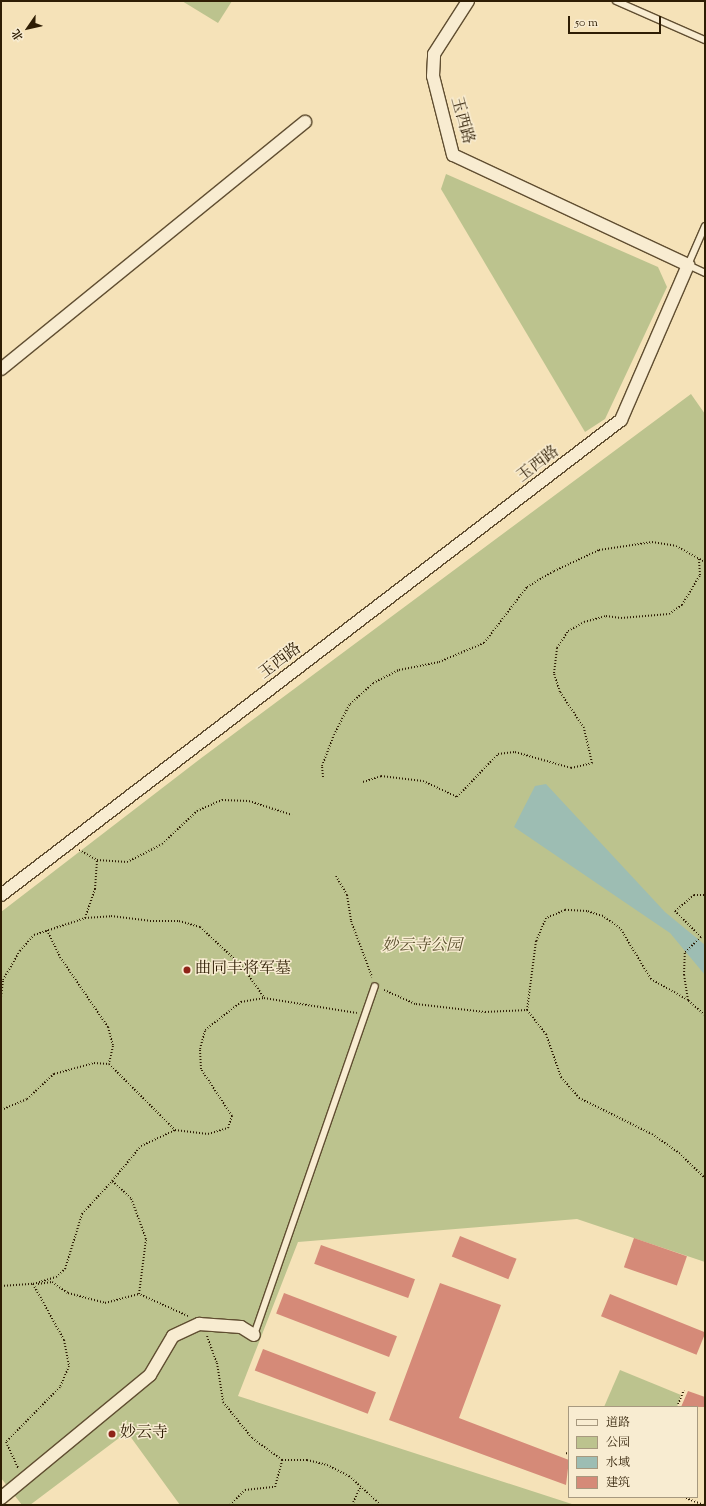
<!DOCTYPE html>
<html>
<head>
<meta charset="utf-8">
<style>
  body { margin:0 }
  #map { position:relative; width:706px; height:1506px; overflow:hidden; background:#f5e2b8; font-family:"Sorts Mill Goudy","Noto Serif SC",serif }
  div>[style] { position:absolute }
  .green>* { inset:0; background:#bcc38e }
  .water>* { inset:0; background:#9dbdb3 }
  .building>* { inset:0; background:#d58a78; transform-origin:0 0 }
  .path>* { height:2px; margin-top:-1px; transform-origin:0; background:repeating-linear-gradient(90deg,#2e1d04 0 1px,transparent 0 3px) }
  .roads { filter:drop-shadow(1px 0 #604e31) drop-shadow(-1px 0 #604e31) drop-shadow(0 1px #604e31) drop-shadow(0 -1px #604e31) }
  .service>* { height:6px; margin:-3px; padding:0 3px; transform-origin:3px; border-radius:3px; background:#f8ecd1 }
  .minor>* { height:12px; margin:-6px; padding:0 6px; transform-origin:6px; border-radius:6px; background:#f8ecd1 }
  .dots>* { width:11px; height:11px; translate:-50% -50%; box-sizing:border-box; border:2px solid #f8ecd1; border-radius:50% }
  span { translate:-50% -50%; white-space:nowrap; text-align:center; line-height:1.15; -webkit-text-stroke:3px #f8ecd1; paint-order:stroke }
  .street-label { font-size:16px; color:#2e1d04 }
  .park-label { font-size:16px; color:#594f2d; font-style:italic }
  .poi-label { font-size:16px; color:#2e1d04 }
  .left { translate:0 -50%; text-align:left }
  .frame { position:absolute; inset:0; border:2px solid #2e1d04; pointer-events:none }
  .legend { position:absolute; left:568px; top:1406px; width:130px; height:92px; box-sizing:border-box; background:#f8ecd1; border:1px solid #a7997f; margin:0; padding:5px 7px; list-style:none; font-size:12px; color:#2e1d04 }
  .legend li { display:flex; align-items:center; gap:8px; height:20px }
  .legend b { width:20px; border:1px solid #a7997f }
  .north { position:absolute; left:8px; top:8px; width:40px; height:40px; -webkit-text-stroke:3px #f8ecd1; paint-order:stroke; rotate:236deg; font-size:11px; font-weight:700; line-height:16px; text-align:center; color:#2e1d04 }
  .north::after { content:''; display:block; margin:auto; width:14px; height:18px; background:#2e1d04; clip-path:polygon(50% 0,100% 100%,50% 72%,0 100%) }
  .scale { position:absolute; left:568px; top:16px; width:93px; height:18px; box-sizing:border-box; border:2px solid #2e1d04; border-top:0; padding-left:5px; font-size:12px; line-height:14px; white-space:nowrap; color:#2e1d04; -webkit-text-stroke:3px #f8ecd1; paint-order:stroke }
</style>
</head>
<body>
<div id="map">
  <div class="green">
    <i style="clip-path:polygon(182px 1px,232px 1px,218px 23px)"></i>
    <i style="clip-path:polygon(446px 174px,658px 267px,667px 287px,605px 419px,585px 432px,441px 189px)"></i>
    <i style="clip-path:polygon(691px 394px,705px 414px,705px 1262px,577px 1219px,298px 1242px,238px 1396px,575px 1505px,180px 1505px,127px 1432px,30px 1505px,22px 1505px,1px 1478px,1px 912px,200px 759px)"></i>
    <i style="clip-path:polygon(620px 1370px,681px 1395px,677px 1407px,604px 1407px)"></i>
  </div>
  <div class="water">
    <i style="clip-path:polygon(546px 784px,665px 912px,705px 945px,705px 975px,670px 933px,514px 827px,535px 786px)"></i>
  </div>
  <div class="building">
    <i style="left:460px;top:1236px;width:61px;height:22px;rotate:22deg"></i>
    <i style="left:634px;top:1238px;width:56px;height:31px;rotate:19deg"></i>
    <i style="left:321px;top:1245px;width:100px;height:20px;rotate:20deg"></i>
    <i style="clip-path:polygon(440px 1283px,501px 1305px,459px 1418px,569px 1460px,566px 1485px,389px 1420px)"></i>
    <i style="left:284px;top:1293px;width:121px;height:22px;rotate:21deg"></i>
    <i style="left:610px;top:1294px;width:103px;height:24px;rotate:22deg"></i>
    <i style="left:263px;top:1349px;width:121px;height:23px;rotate:21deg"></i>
    <i style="clip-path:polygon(688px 1391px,705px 1397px,705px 1407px,681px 1407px)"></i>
  </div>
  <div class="path">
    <i style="left:323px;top:777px;width:11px;rotate:-95deg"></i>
    <i style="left:322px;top:766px;width:33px;rotate:-69deg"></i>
    <i style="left:334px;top:735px;width:35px;rotate:-63deg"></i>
    <i style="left:350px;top:704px;width:31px;rotate:-42deg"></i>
    <i style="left:373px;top:683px;width:29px;rotate:-27deg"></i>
    <i style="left:399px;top:670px;width:41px;rotate:-11.3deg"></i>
    <i style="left:439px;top:662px;width:49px;rotate:-22.9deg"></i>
    <i style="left:484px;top:643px;width:71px;rotate:-52.5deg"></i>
    <i style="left:527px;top:587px;width:31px;rotate:-31deg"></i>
    <i style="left:554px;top:571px;width:50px;rotate:-25deg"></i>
    <i style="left:599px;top:550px;width:54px;rotate:-8.6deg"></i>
    <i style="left:652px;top:542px;width:24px;rotate:9deg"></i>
    <i style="left:676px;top:546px;width:33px;rotate:29deg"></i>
    <i style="left:363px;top:782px;width:19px;rotate:-18deg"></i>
    <i style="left:381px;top:776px;width:42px;rotate:6.8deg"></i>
    <i style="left:423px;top:781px;width:38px;rotate:25deg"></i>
    <i style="left:457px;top:797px;width:59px;rotate:-46.4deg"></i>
    <i style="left:498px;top:754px;width:17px;rotate:-7deg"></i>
    <i style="left:515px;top:752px;width:58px;rotate:15.9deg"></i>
    <i style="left:571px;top:768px;width:22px;rotate:-13deg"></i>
    <i style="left:592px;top:763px;width:36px;rotate:-103deg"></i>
    <i style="left:584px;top:728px;width:43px;rotate:-123.7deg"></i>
    <i style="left:560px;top:692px;width:20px;rotate:-108deg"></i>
    <i style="left:554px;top:673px;width:25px;rotate:-83deg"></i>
    <i style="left:557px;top:648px;width:20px;rotate:-57deg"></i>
    <i style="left:568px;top:631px;width:18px;rotate:-29deg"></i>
    <i style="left:584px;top:622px;width:23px;rotate:-15deg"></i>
    <i style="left:606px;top:616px;width:15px;rotate:8deg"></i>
    <i style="left:621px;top:618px;width:48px;rotate:-4.8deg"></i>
    <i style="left:669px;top:614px;width:16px;rotate:-35deg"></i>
    <i style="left:682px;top:605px;width:35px;rotate:-59deg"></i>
    <i style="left:700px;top:575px;width:16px;rotate:-94deg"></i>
    <i style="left:79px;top:850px;width:21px;rotate:29deg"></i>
    <i style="left:97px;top:860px;width:30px;rotate:4deg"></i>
    <i style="left:127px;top:862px;width:39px;rotate:-27deg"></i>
    <i style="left:162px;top:844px;width:48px;rotate:-43.3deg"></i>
    <i style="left:197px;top:811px;width:27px;rotate:-24deg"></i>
    <i style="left:222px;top:800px;width:27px;rotate:2deg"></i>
    <i style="left:249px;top:801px;width:45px;rotate:18deg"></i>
    <i style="left:336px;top:876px;width:22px;rotate:60deg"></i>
    <i style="left:347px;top:895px;width:26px;rotate:81deg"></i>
    <i style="left:351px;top:921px;width:60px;rotate:69.4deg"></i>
    <i style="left:85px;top:918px;width:26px;rotate:-4deg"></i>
    <i style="left:111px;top:916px;width:39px;rotate:7deg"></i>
    <i style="left:150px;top:921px;width:29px"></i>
    <i style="left:179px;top:921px;width:22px;rotate:16deg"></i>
    <i style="left:200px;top:927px;width:57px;rotate:42.9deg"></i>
    <i style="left:242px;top:966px;width:39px;rotate:55deg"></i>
    <i style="left:264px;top:998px;width:94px;rotate:9.2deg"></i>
    <i style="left:47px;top:930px;width:30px;rotate:64deg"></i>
    <i style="left:60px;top:957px;width:85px;rotate:55.6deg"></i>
    <i style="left:108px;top:1027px;width:20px;rotate:75deg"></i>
    <i style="left:113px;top:1046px;width:18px;rotate:103deg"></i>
    <i style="left:384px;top:990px;width:35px;rotate:24deg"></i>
    <i style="left:416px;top:1004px;width:69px;rotate:6.6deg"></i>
    <i style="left:485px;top:1012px;width:42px;rotate:-2.7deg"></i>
    <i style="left:1px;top:997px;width:17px;rotate:-83deg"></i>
    <i style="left:3px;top:980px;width:34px;rotate:-60deg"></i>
    <i style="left:20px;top:951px;width:21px;rotate:-49deg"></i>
    <i style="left:34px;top:935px;width:54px;rotate:-18.4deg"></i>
    <i style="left:85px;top:918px;width:31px;rotate:-71deg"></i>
    <i style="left:95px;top:889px;width:29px;rotate:-86deg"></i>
    <i style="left:688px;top:1000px;width:25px;rotate:-99deg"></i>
    <i style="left:684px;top:975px;width:23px;rotate:-88deg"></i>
    <i style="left:685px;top:952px;width:22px;rotate:-43deg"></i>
    <i style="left:701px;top:937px;width:37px;rotate:-135deg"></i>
    <i style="left:675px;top:911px;width:25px;rotate:-40deg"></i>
    <i style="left:694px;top:895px;width:11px"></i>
    <i style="left:705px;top:1015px;width:23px;rotate:-139deg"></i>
    <i style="left:688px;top:1000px;width:43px;rotate:-150.4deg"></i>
    <i style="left:651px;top:979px;width:60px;rotate:-121.3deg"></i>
    <i style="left:620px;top:928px;width:21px;rotate:-145deg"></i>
    <i style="left:603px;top:916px;width:17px;rotate:-163deg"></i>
    <i style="left:587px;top:911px;width:22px;rotate:-177deg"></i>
    <i style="left:565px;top:910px;width:21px;rotate:157deg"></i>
    <i style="left:546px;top:918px;width:25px;rotate:113deg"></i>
    <i style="left:536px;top:941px;width:70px;rotate:97.4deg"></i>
    <i style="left:527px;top:1010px;width:31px;rotate:52deg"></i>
    <i style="left:546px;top:1034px;width:46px;rotate:70.8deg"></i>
    <i style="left:561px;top:1077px;width:28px;rotate:49deg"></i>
    <i style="left:579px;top:1098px;width:81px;rotate:26.3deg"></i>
    <i style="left:652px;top:1134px;width:33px;rotate:35deg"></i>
    <i style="left:679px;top:1153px;width:36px;rotate:44deg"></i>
    <i style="left:1px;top:1110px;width:28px;rotate:-23deg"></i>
    <i style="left:27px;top:1099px;width:37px;rotate:-43deg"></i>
    <i style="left:54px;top:1074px;width:41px;rotate:-15.4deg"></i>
    <i style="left:94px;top:1063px;width:15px;rotate:4deg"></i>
    <i style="left:109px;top:1064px;width:93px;rotate:45deg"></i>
    <i style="left:33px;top:1284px;width:24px;rotate:-17deg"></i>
    <i style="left:56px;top:1277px;width:12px;rotate:-42deg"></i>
    <i style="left:65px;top:1269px;width:58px;rotate:-72.8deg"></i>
    <i style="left:82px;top:1214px;width:45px;rotate:-47.7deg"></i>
    <i style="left:38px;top:1284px;width:14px;rotate:-8deg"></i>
    <i style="left:52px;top:1282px;width:19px;rotate:35deg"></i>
    <i style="left:68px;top:1293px;width:38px;rotate:15deg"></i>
    <i style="left:105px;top:1303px;width:35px;rotate:-15deg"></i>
    <i style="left:1px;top:1286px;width:32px;rotate:-4deg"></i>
    <i style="left:33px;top:1284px;width:64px;rotate:61deg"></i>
    <i style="left:64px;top:1340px;width:26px;rotate:79deg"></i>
    <i style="left:69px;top:1366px;width:23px;rotate:113deg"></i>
    <i style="left:60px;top:1387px;width:77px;rotate:134.5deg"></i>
    <i style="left:6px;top:1442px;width:29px;rotate:65deg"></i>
    <i style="left:188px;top:1316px;width:54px;rotate:-155.8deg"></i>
    <i style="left:139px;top:1294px;width:55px;rotate:-82.7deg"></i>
    <i style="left:146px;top:1239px;width:44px;rotate:-110.1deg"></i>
    <i style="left:131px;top:1198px;width:25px;rotate:-138deg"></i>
    <i style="left:112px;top:1181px;width:45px;rotate:-50.4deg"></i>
    <i style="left:141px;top:1146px;width:38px;rotate:-25deg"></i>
    <i style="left:175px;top:1130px;width:33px;rotate:7deg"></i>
    <i style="left:208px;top:1134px;width:21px;rotate:-17deg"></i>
    <i style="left:228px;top:1128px;width:13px;rotate:-72deg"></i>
    <i style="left:232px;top:1116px;width:56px;rotate:-123.4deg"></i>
    <i style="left:201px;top:1069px;width:20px;rotate:-93deg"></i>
    <i style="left:200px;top:1049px;width:20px;rotate:-75deg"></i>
    <i style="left:205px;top:1030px;width:46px;rotate:-37.9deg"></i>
    <i style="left:241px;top:1002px;width:23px;rotate:-10deg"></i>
    <i style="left:207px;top:1336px;width:29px;rotate:70deg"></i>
    <i style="left:217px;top:1363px;width:39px;rotate:81deg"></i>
    <i style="left:223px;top:1402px;width:46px;rotate:51.1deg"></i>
    <i style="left:252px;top:1438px;width:37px;rotate:36deg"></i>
    <i style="left:282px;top:1460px;width:25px"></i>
    <i style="left:307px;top:1460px;width:21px;rotate:14deg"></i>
    <i style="left:327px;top:1465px;width:25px;rotate:27deg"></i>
    <i style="left:349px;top:1476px;width:43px;rotate:42.2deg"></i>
    <i style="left:677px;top:1407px;width:18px;rotate:-68deg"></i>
    <i style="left:566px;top:1453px;width:3px;rotate:18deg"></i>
    <i style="left:683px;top:1497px;width:22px;rotate:21deg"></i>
    <i style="left:230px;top:1505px;width:21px;rotate:-45deg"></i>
    <i style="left:245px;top:1490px;width:30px;rotate:-6deg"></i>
    <i style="left:275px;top:1487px;width:28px;rotate:-75deg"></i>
    <i style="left:352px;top:1505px;width:21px;rotate:-65deg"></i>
  </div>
  <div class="roads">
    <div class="service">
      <i style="left:616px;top:1px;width:97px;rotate:23.7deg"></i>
      <i style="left:705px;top:226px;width:43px;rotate:113.6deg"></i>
      <i style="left:688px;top:265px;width:19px;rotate:25deg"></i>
      <i style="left:254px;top:1335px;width:369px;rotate:-70.9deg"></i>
    </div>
    <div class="minor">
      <i style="left:1px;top:369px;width:392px;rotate:-39.1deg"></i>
      <i style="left:1px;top:895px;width:781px;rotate:-37.46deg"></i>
      <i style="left:621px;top:420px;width:169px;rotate:-66.6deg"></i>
      <i style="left:688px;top:265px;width:259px;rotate:-154.9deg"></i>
      <i style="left:453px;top:155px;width:81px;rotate:-104.2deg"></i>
      <i style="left:433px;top:76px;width:22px;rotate:-87deg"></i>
      <i style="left:434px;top:54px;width:63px;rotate:-57.3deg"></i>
      <i style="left:1px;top:1498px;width:193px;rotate:-39.5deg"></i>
      <i style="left:150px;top:1375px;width:45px;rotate:-59.5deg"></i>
      <i style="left:173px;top:1336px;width:29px;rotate:-25deg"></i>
      <i style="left:199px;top:1324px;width:42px;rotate:4.1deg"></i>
      <i style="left:241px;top:1327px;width:15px;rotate:32deg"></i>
    </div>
  </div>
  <div class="dots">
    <i style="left:187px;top:970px;background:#8f2418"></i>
    <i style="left:112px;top:1434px;background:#8f2418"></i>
  </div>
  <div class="street-label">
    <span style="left:461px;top:121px;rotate:75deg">玉西路</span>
    <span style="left:539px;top:465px;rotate:-37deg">玉西路</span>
    <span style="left:281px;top:662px;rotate:-37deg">玉西路</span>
  </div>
  <div class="park-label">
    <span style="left:422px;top:947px">妙云寺公园</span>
  </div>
  <div class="poi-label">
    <span class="left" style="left:195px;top:970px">曲同丰将军墓</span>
    <span class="left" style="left:120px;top:1434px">妙云寺</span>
  </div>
  <div class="frame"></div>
  <ul class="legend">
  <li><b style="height:5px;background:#f8ecd1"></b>道路</li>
  <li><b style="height:11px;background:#bcc38e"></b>公园</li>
  <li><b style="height:11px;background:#9dbdb3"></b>水域</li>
  <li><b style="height:11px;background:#d58a78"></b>建筑</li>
  </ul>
  <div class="north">北</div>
  <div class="scale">50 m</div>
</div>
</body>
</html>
